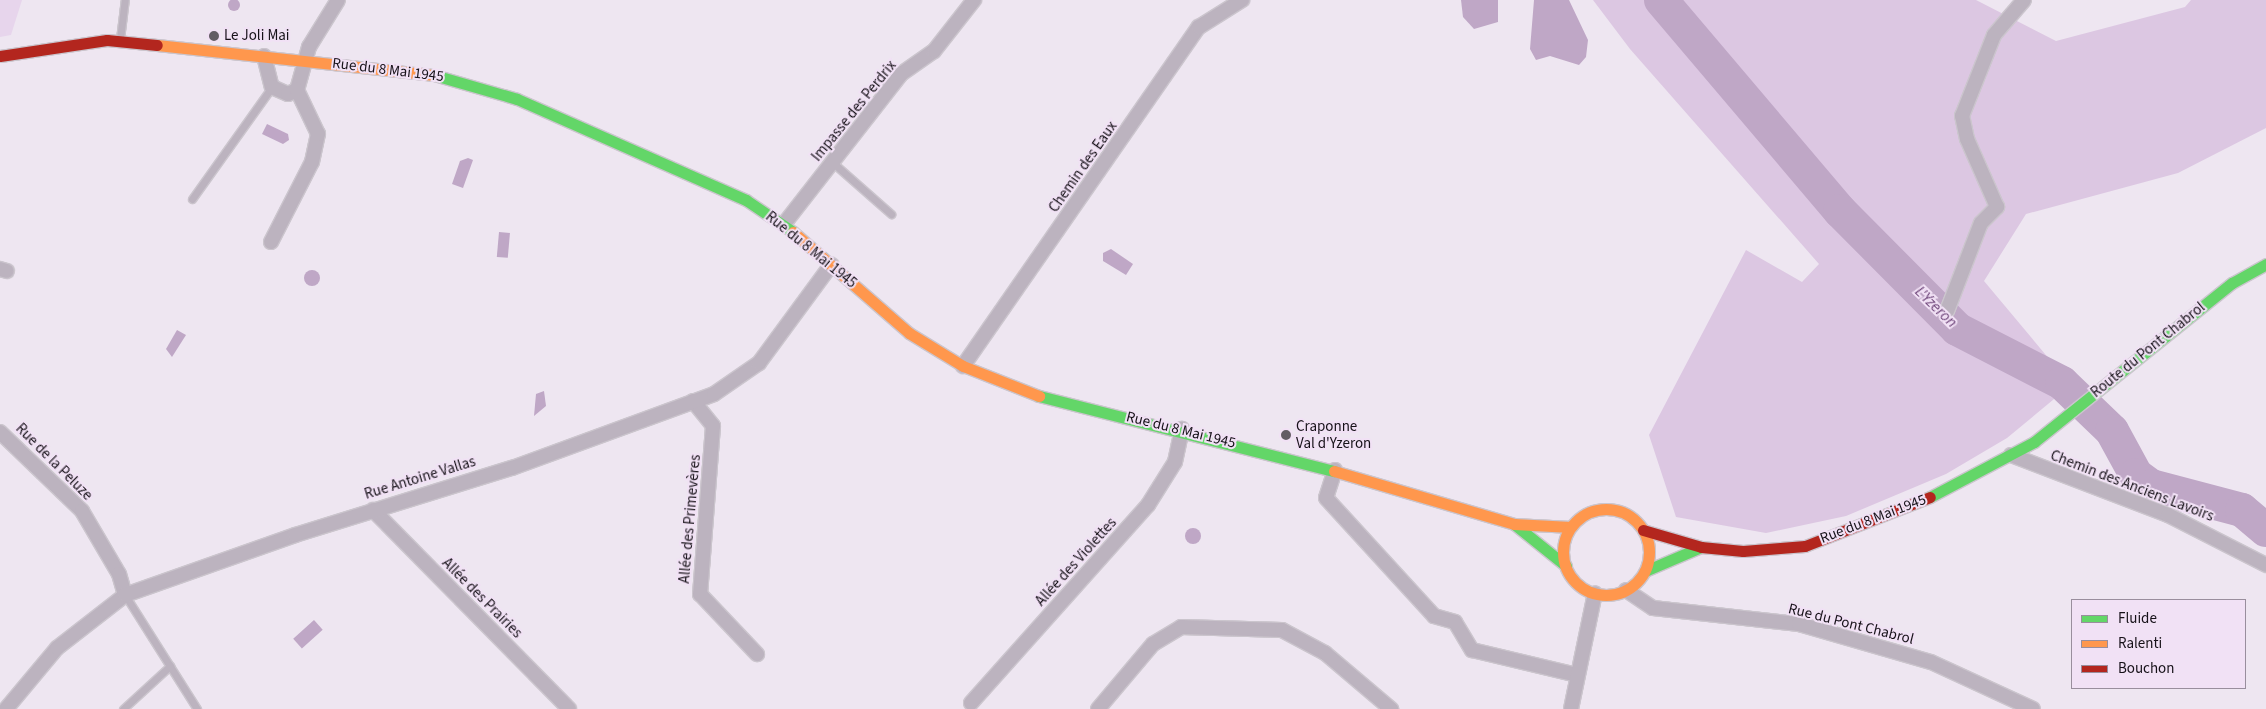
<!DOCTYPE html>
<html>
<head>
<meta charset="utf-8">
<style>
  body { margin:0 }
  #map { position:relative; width:2266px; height:709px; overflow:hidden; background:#eee6f1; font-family:"Source Sans 3",sans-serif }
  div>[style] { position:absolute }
  .green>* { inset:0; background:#e7d5ec }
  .forest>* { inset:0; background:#dcc7e2 }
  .water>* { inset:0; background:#bfa7c6; transform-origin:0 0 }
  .round { border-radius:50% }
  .river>* { height:34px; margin:-17px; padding:0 17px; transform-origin:17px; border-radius:17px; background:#bfa7c6 }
  .roads { filter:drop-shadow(1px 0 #cbc5cd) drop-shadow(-1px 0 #cbc5cd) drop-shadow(0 1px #cbc5cd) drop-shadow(0 -1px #cbc5cd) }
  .lane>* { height:7px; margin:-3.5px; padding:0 3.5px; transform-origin:3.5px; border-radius:3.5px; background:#bcb3bf }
  .street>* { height:14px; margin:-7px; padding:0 7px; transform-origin:7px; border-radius:7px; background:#bcb3bf }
  .fast>* { height:11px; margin:-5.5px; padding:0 5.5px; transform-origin:5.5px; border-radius:5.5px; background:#63d668 }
  .slow>* { height:11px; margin:-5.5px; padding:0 5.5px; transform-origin:5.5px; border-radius:5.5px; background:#ff974d }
  .slow>.ring { margin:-5.5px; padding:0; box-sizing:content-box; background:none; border:11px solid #ff974d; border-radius:50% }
  .jam>* { height:11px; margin:-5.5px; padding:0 5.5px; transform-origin:5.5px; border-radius:5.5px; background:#b3261e }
  .dots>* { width:14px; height:14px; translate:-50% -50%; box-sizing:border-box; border:2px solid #f1e1f5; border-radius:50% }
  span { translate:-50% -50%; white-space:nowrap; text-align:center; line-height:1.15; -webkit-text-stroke:4px #f1e1f5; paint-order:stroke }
  .poi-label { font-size:15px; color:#161118 }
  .left { translate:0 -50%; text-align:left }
  .street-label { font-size:15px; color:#161118 }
  .water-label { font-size:16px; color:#6e4479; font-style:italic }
  .legend { position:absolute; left:2071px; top:599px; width:175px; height:90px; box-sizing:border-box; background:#f1e1f5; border:1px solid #998e9d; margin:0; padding:6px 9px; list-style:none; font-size:15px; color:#161118 }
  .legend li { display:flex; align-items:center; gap:10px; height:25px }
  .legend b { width:25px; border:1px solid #998e9d }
</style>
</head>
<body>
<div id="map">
  <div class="green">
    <i style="clip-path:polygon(0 0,22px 0,11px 35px,0 37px)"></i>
  </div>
  <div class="forest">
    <i style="clip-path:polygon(1593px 0,1976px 0,2056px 41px,2185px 7px,2191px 0,2266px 0,2266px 128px,2178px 173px,2026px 214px,1984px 281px,2071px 385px,2007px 438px,1946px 474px,1846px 516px,1766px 533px,1676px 517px,1649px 435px,1746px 250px,1802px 282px,1819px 264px,1630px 49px)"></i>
  </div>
  <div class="water">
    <i class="round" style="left:228px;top:-1px;width:12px;height:12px"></i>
    <i style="clip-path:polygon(1461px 0,1498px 0,1498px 22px,1474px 29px,1463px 17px)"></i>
    <i style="clip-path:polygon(1534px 0,1569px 0,1588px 40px,1586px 57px,1579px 65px,1550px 56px,1536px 60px,1530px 49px)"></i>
    <i style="clip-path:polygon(267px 124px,288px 134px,289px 140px,283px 144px,262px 134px)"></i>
    <i style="clip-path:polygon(468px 158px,473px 160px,463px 188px,452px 184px,460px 161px)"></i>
    <i style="left:499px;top:232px;width:11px;height:25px;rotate:5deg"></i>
    <i style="clip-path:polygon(1111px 249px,1133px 264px,1126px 275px,1103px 261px,1103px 253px)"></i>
    <i class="round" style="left:304px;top:270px;width:16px;height:16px"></i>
    <i style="clip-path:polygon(177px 330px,186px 335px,172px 357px,166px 349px)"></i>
    <i style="clip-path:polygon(544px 391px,546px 406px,534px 416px,536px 394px)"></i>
    <i class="round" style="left:1185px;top:528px;width:16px;height:16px"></i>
    <i style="left:314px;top:620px;width:13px;height:28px;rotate:48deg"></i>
  </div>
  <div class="river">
    <i style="left:1661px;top:0;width:277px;rotate:49.7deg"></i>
    <i style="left:1840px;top:211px;width:166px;rotate:45.2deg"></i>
    <i style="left:1957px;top:329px;width:118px;rotate:27.2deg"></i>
    <i style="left:2062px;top:383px;width:69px;rotate:43.8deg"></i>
    <i style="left:2112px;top:431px;width:50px;rotate:61.4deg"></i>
    <i style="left:2136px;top:475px;width:19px;rotate:36deg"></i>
    <i style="left:2151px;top:486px;width:94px;rotate:14.8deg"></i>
    <i style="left:2242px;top:510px;width:31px;rotate:40deg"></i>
  </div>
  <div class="roads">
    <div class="lane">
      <i style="left:120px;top:39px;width:39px;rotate:-83deg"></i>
      <i style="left:832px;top:162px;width:79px;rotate:41.4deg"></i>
      <i style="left:192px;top:199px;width:138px;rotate:-54.5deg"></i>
      <i style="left:125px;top:595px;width:135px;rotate:57.7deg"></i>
      <i style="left:123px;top:709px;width:64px;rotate:-42.5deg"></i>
    </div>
    <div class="street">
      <i style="left:264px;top:56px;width:32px;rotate:76deg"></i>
      <i style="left:272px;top:87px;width:17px;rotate:24deg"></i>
      <i style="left:288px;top:94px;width:10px;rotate:-24deg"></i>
      <i style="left:297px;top:90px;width:45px;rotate:-74.4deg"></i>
      <i style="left:309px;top:47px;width:55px;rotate:-58.3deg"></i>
      <i style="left:784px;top:224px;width:190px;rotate:-52deg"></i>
      <i style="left:901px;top:74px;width:40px;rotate:-34.9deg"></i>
      <i style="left:934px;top:51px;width:65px;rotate:-51.9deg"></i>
      <i style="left:271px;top:242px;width:90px;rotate:-62.9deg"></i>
      <i style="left:312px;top:162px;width:29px;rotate:-78deg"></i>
      <i style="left:318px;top:134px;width:49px;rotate:-115.5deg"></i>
      <i style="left:0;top:269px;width:7px;rotate:16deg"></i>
      <i style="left:1947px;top:311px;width:94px;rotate:-68.9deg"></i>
      <i style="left:1981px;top:223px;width:23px;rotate:-45deg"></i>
      <i style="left:1997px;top:207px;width:74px;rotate:-113.8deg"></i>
      <i style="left:1967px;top:139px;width:24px;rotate:-102deg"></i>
      <i style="left:1962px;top:116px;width:87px;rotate:-68.4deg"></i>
      <i style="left:1994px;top:35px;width:46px;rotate:-49.4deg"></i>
      <i style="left:963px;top:366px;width:413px;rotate:-55.2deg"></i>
      <i style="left:1199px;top:27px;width:51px;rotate:-32.1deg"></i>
      <i style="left:693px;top:401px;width:32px;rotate:51deg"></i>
      <i style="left:713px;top:426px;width:169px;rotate:94.4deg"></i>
      <i style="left:700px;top:594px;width:83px;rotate:46.5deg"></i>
      <i style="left:0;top:432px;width:114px;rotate:43.9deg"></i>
      <i style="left:82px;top:511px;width:73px;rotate:59.6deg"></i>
      <i style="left:119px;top:574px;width:22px;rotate:74deg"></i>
      <i style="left:2011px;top:455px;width:168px;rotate:20.9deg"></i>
      <i style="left:2168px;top:515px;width:110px;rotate:27deg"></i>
      <i style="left:1335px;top:470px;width:29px;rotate:108deg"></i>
      <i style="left:1326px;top:498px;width:160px;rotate:47.5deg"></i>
      <i style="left:1434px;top:616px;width:22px;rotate:16deg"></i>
      <i style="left:1455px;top:622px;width:33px;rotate:59deg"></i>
      <i style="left:1472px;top:650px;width:108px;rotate:13.4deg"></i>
      <i style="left:373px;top:510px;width:279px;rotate:45.4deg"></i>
      <i style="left:1626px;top:590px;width:32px;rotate:34deg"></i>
      <i style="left:1653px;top:608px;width:147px;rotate:6.3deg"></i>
      <i style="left:1799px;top:624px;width:137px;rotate:16.1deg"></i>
      <i style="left:1931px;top:662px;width:112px;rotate:24.7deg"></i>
      <i style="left:971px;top:703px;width:266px;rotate:-48.2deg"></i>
      <i style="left:1148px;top:505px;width:51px;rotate:-57.9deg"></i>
      <i style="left:1175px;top:462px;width:34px;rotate:-78deg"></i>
      <i style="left:6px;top:709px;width:80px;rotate:-50.1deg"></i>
      <i style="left:57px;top:648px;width:86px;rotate:-37.9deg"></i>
      <i style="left:125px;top:595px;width:180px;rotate:-19.4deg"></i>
      <i style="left:295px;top:535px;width:227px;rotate:-17.2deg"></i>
      <i style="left:512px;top:468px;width:215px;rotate:-20.1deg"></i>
      <i style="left:714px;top:394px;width:55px;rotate:-34.6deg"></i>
      <i style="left:759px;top:363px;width:122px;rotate:-53.7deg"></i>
      <i style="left:1098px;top:709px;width:85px;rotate:-49.8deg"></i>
      <i style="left:1153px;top:644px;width:33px;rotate:-31deg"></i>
      <i style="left:1181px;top:627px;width:101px;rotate:1.7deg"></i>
      <i style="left:1282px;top:630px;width:49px;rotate:28.1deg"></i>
      <i style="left:1325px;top:653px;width:87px;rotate:40.3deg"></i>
      <i style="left:1571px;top:709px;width:118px;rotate:-78.3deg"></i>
    </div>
    <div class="fast">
      <i style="left:434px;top:75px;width:86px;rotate:16.1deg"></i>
      <i style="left:517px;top:99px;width:250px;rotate:23.8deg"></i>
      <i style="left:746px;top:200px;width:57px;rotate:34.2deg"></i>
      <i style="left:1039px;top:396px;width:304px;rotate:14.3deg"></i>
      <i style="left:1930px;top:497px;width:118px;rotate:-27.9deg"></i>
      <i style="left:2034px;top:442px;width:254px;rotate:-38.8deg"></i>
      <i style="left:2232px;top:283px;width:39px;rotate:-29deg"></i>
      <i style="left:1514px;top:524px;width:67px;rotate:38.9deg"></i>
      <i style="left:1645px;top:571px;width:61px;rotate:-23.2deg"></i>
    </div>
    <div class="slow">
      <i style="left:157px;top:45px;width:279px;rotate:6.2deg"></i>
      <i style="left:793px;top:232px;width:154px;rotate:41deg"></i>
      <i style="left:909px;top:333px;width:63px;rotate:31.4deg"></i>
      <i style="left:963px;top:366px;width:82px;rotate:21.5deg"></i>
      <i style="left:1334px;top:471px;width:188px;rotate:16.4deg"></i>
      <i style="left:1514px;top:524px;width:57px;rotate:3deg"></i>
      <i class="ring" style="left:1563px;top:509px;width:75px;height:75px"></i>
    </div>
    <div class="jam">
      <i style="left:0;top:56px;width:108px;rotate:-8.5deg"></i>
      <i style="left:107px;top:40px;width:50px;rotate:5.7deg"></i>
      <i style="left:1643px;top:530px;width:60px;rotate:16.3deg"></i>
      <i style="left:1701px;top:547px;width:42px;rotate:5.4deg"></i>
      <i style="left:1743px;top:551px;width:62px;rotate:-4.6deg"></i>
      <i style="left:1805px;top:546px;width:134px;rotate:-21.4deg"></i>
    </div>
  </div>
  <div class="dots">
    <i style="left:214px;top:36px;background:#625c64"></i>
    <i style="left:1286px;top:435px;background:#625c64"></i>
  </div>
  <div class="poi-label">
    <span class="left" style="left:224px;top:36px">Le Joli Mai</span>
    <span class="left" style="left:1296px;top:435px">Craponne<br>Val d'Yzeron</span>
  </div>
  <div class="street-label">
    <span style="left:388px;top:70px;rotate:7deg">Rue du 8 Mai 1945</span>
    <span style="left:854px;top:111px;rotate:-51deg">Impasse des Perdrix</span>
    <span style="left:1083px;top:167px;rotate:-55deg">Chemin des Eaux</span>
    <span style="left:811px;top:250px;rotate:39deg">Rue du 8 Mai 1945</span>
    <span style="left:2148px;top:350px;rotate:-39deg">Route du Pont Chabrol</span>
    <span style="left:1181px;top:430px;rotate:14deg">Rue du 8 Mai 1945</span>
    <span style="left:54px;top:462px;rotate:45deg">Rue de la Peluze</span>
    <span style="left:420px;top:478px;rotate:-17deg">Rue Antoine Vallas</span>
    <span style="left:2132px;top:486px;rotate:21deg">Chemin des Anciens Lavoirs</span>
    <span style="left:690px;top:519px;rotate:-85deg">Allée des Primevères</span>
    <span style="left:1873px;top:519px;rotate:-21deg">Rue du 8 Mai 1945</span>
    <span style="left:1076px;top:562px;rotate:-48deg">Allée des Violettes</span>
    <span style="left:482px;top:598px;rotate:45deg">Allée des Prairies</span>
    <span style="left:1851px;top:624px;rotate:14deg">Rue du Pont Chabrol</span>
  </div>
  <div class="water-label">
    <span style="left:1936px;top:307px;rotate:44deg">L'Yzeron</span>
  </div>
  <ul class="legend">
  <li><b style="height:6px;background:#63d668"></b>Fluide</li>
  <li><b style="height:6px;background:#ff974d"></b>Ralenti</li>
  <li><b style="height:6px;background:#b3261e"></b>Bouchon</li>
  </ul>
</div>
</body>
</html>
